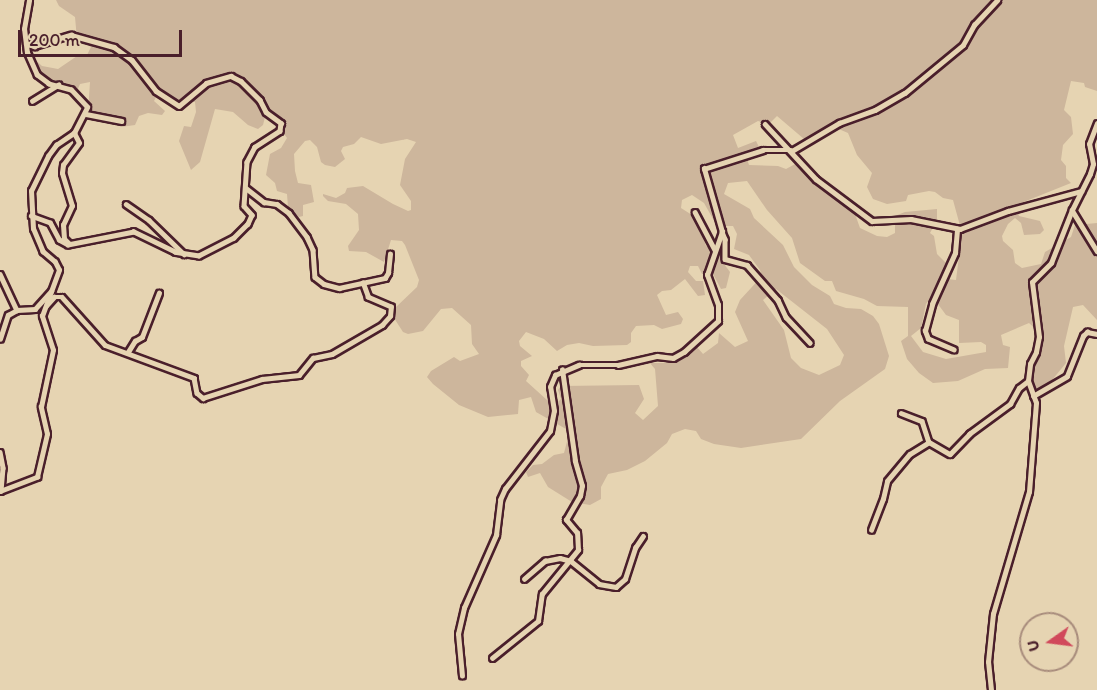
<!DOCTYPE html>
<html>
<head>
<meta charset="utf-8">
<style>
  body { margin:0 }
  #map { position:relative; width:1097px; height:690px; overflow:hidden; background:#e6d4b2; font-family:Itim,sans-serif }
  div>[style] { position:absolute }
  .green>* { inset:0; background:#cdb69c }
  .roads { filter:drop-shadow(2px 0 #4a1f2b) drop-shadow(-2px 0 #4a1f2b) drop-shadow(0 2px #4a1f2b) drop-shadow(0 -2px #4a1f2b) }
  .street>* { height:4.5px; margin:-2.25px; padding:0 2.25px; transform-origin:2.25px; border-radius:2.25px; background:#e6d4b2 }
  span { translate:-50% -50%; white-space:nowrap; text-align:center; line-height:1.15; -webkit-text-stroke:6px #e6d4b2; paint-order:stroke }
  .north { position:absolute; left:1019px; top:612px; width:60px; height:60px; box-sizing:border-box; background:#e6d4b2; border:2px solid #a88c7c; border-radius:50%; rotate:256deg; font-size:16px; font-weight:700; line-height:24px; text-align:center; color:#4a1f2b }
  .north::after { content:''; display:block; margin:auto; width:21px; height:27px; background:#d1495b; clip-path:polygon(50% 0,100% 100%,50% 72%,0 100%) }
  .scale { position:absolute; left:18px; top:30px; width:164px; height:27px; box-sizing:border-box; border:3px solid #4a1f2b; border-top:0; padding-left:8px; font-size:18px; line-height:21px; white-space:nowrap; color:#4a1f2b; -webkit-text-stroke:4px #e6d4b2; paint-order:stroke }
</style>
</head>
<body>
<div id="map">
  <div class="green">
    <i style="clip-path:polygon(evenodd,56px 0,1097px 0,1097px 91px,1085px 87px,1084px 83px,1071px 81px,1064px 110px,1071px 117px,1073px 134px,1063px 145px,1061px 160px,1066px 166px,1066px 178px,1071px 183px,1016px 205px,1019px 216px,1040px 221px,1044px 230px,1040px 234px,1024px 235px,1021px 223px,1015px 218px,1008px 224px,1002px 236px,1003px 241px,1013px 250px,1015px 263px,1022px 268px,1041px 264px,1045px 252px,1071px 237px,1075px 225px,1097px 223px,1097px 320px,1083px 305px,1073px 307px,1064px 346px,1066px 363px,1048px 385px,1035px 390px,1032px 386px,1031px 369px,1040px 333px,1029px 323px,1001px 335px,1003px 345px,1010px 347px,1008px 368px,985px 369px,958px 381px,933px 383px,919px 373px,907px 359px,901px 341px,908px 336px,908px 307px,877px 306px,864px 299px,836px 291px,832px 281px,825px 281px,800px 263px,792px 238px,767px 210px,747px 181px,728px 183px,724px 194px,750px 209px,754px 218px,783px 245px,794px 267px,812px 285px,830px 296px,834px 304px,846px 308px,861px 309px,873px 316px,879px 324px,889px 356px,885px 369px,840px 401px,801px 439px,741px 448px,714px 444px,701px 439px,696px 431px,685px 429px,672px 434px,667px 443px,645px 461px,627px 470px,608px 474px,601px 487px,601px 499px,590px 505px,572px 502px,548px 487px,540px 473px,528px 477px,526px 472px,533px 465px,542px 464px,554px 455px,564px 453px,569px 434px,566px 429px,536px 412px,531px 397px,519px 400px,518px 414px,488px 417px,459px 405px,433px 384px,427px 377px,431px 371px,454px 357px,460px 361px,479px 354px,472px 344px,471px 325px,452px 308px,441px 309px,423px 331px,408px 334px,403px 332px,394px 318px,395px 308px,417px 287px,419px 280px,405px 245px,402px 241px,391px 240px,384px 262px,366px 252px,349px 251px,348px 246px,359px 230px,358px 214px,346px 204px,328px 201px,323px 196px,323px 194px,336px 198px,345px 193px,347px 188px,363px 186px,393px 204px,408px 211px,411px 210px,411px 201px,400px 185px,405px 159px,416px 142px,407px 139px,381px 144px,361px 137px,354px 144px,343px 147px,341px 151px,345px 159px,335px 167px,325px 165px,321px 162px,317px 147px,310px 140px,305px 141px,294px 154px,295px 171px,298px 183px,311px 185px,314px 202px,303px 205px,303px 216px,299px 217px,288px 207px,287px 194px,277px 191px,275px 183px,266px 175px,270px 154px,281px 148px,287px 138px,282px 131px,284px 123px,265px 117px,263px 125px,258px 129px,248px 125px,233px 112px,215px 109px,200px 162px,191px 170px,179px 141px,184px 126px,191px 127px,196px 112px,195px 102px,178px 102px,159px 91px,154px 101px,165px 111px,162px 115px,148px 113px,139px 116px,135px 125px,121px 127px,111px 120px,88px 112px,90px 82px,80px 84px,77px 91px,45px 80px,33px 58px,42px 66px,58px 69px,80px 54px,87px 55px,91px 47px,77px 39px,75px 17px,59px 6px,56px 0,777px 116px,804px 139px,834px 127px,848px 133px,857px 155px,872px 173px,867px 187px,873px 199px,887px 204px,906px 201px,908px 195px,929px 191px,935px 192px,943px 198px,953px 200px,962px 233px,956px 280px,947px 279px,950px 267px,937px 254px,934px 236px,930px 233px,937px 220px,937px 209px,905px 212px,895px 216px,895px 233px,887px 237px,877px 236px,860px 228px,855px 214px,797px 163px,786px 169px,778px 166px,749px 165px,745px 153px,759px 147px,756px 141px,738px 148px,733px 135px,758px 121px,769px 124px,777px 116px,56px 0,692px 195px,704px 203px,717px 226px,733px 226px,737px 234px,734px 249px,749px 255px,760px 270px,762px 276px,740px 300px,735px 312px,748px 341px,735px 347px,719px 333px,718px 343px,703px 354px,697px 347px,671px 363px,650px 363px,655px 369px,658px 406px,643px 420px,635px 413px,644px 399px,639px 385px,561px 386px,558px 390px,561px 399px,557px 403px,547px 400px,526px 381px,529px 375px,521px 366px,521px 361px,532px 356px,520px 346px,519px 341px,526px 332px,544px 339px,557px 351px,567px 345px,579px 343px,593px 346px,627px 345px,631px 342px,631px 333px,636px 326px,654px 325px,662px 329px,681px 324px,683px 319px,678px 312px,666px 315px,657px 295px,662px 291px,671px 290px,685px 279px,698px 296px,705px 295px,703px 281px,696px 281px,688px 272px,690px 266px,698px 266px,702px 274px,712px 272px,721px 289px,726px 288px,730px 272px,724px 264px,720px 250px,706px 246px,700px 228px,692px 215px,681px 208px,682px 200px,692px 195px,56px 0,776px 289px,827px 329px,844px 355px,840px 365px,819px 375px,801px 368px,791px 358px,784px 330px,763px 300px,776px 289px,56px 0,932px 296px,946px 315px,959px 320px,959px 343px,981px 342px,986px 345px,986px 352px,946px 359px,923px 352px,911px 336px,921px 328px,926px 304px,932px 296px)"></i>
  </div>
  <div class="roads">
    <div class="street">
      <i style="left:26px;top:43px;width:9px;rotate:21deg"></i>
      <i style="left:34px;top:46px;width:39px;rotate:-17deg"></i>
      <i style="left:71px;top:35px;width:45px;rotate:15.6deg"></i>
      <i style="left:114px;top:47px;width:22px;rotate:36deg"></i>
      <i style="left:132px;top:60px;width:39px;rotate:52deg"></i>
      <i style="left:156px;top:91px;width:27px;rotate:33deg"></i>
      <i style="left:179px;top:106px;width:35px;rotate:-40deg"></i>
      <i style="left:206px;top:83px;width:26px;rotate:-16deg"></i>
      <i style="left:231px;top:76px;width:11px;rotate:27deg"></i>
      <i style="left:241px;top:81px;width:27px;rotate:45deg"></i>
      <i style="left:260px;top:100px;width:13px;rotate:63deg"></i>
      <i style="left:266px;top:112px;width:19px;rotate:36deg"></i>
      <i style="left:281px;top:123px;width:8px;rotate:97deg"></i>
      <i style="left:280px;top:131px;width:30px;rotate:147deg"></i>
      <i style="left:255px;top:147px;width:17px;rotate:118deg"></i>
      <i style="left:247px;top:162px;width:44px;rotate:93.9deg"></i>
      <i style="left:244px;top:206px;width:12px;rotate:48deg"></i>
      <i style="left:252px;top:215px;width:10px;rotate:114deg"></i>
      <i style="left:248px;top:224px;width:20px;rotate:135deg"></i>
      <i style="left:234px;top:238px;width:39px;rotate:153deg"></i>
      <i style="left:199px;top:256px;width:24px;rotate:-171deg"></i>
      <i style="left:175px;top:252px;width:46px;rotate:-154deg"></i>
      <i style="left:134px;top:232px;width:67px;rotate:168.9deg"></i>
      <i style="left:68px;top:245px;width:10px;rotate:-151deg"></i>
      <i style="left:59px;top:240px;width:19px;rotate:-118deg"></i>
      <i style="left:50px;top:223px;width:20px;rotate:-160deg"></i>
      <i style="left:32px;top:101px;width:31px;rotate:-32deg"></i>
      <i style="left:86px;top:114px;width:36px;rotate:11deg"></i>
      <i style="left:765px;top:124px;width:75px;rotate:47.2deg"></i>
      <i style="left:816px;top:179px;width:70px;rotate:36.9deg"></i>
      <i style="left:872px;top:221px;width:39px;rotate:-3deg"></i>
      <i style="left:911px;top:219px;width:50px;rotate:11.5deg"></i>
      <i style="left:960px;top:229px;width:51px;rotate:-20.6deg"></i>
      <i style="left:1008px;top:211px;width:76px;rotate:-15.3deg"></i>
      <i style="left:792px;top:151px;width:55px;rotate:-30.8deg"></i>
      <i style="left:839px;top:123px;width:38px;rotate:-20deg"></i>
      <i style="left:875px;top:110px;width:34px;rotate:-30deg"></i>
      <i style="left:905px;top:93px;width:75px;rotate:-39.6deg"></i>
      <i style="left:963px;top:45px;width:23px;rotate:-61deg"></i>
      <i style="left:974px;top:25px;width:34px;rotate:-47deg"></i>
      <i style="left:246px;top:188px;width:23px;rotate:38deg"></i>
      <i style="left:264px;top:202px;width:13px;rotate:9deg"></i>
      <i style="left:277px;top:204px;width:15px;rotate:37deg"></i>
      <i style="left:289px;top:213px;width:30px;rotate:53deg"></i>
      <i style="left:307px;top:237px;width:14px;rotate:65deg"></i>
      <i style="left:313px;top:250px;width:27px;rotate:86deg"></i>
      <i style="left:315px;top:277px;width:11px;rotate:38deg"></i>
      <i style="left:324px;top:284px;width:16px;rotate:15deg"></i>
      <i style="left:339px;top:288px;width:47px;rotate:-12.3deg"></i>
      <i style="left:385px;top:278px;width:6px;rotate:-59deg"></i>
      <i style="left:388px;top:273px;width:19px;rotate:-84deg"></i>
      <i style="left:126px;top:204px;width:28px;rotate:35deg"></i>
      <i style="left:149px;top:220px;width:49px;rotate:44.2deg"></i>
      <i style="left:1072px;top:210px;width:48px;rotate:58.6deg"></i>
      <i style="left:695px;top:212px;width:43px;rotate:62.2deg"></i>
      <i style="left:722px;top:232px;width:8px;rotate:67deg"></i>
      <i style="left:725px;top:239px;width:20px;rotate:90deg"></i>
      <i style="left:725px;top:259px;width:23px;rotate:15deg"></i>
      <i style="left:747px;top:265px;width:47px;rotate:48.5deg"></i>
      <i style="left:778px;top:300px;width:19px;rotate:65deg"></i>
      <i style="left:786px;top:317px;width:35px;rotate:47deg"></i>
      <i style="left:69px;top:244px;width:7px;rotate:-135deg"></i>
      <i style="left:64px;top:239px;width:14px;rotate:-94deg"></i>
      <i style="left:63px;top:225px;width:21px;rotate:-65deg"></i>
      <i style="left:72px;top:206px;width:34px;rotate:-107deg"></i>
      <i style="left:62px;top:173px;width:8px;rotate:-83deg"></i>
      <i style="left:63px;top:165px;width:27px;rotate:-54deg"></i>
      <i style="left:79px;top:143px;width:11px;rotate:-117deg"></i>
      <i style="left:0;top:274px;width:40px;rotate:65deg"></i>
      <i style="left:17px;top:310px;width:18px;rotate:-3deg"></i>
      <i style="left:35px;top:309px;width:24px;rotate:-48deg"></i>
      <i style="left:46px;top:306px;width:12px;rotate:-48deg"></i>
      <i style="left:54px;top:297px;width:8px"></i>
      <i style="left:62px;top:297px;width:64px;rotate:48.1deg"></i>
      <i style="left:105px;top:345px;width:95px;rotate:20.3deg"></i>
      <i style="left:194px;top:378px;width:15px;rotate:79deg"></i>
      <i style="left:197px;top:393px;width:8px;rotate:40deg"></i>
      <i style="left:203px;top:398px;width:62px;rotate:-17.9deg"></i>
      <i style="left:262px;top:379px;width:37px;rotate:-6deg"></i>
      <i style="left:299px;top:375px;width:22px;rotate:-51deg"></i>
      <i style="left:313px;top:358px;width:19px;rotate:-12deg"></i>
      <i style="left:332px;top:354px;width:58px;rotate:-30.1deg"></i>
      <i style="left:382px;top:325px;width:12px;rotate:-48deg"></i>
      <i style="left:390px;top:316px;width:9px;rotate:-84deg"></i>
      <i style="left:391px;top:307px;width:25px;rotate:-157deg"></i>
      <i style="left:368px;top:297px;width:15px;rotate:-110deg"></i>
      <i style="left:0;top:339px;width:25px;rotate:-72deg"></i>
      <i style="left:8px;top:315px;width:10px;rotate:-29deg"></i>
      <i style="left:954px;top:350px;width:28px;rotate:-157deg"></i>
      <i style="left:928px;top:339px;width:9px;rotate:-111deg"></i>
      <i style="left:925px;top:331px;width:28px;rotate:-75deg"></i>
      <i style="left:932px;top:304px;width:56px;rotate:-65.7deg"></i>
      <i style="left:955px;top:253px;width:24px;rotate:-85deg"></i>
      <i style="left:128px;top:352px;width:13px;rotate:-58deg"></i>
      <i style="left:135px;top:341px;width:8px;rotate:-30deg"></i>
      <i style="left:142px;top:337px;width:47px;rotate:-68.9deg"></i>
      <i style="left:1033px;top:396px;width:39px;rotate:-30deg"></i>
      <i style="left:1067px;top:376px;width:43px;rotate:-68.2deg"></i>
      <i style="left:1083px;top:336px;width:6px;rotate:-45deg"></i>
      <i style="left:1087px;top:332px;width:10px;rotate:11deg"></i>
      <i style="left:901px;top:413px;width:22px;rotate:21deg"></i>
      <i style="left:922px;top:421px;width:22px;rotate:72deg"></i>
      <i style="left:0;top:452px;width:16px;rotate:79deg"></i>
      <i style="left:3px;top:468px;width:23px;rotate:95deg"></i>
      <i style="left:0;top:491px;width:40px;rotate:-21deg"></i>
      <i style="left:37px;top:477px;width:44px;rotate:-76.9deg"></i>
      <i style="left:47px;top:434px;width:28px;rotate:-103deg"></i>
      <i style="left:41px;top:407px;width:58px;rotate:-78.1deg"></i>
      <i style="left:53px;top:350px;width:36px;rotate:-108deg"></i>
      <i style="left:42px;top:316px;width:49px;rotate:-69.7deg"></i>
      <i style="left:59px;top:270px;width:9px;rotate:-117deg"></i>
      <i style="left:55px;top:262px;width:16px;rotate:-140deg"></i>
      <i style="left:43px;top:252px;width:25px;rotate:-113deg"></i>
      <i style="left:33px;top:229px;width:38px;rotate:-93deg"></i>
      <i style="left:31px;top:191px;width:39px;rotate:-64deg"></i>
      <i style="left:48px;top:156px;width:14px;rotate:-54deg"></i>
      <i style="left:56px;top:145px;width:22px;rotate:-34deg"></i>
      <i style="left:74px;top:133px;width:29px;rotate:-63deg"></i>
      <i style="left:87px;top:107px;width:23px;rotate:-133deg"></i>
      <i style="left:71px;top:90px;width:23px;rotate:-165deg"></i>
      <i style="left:49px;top:84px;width:15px;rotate:-143deg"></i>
      <i style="left:37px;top:75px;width:24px;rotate:-114deg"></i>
      <i style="left:27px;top:53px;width:24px;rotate:-97deg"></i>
      <i style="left:24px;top:29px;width:29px;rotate:-80deg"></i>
      <i style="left:871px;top:530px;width:33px;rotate:-69deg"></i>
      <i style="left:883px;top:499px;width:18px;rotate:-77deg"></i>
      <i style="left:887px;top:481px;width:35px;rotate:-50deg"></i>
      <i style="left:910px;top:454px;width:22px;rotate:-32deg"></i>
      <i style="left:929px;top:442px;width:24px;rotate:30deg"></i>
      <i style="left:950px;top:454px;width:28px;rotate:-46deg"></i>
      <i style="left:969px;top:434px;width:51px;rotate:-36.2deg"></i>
      <i style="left:1010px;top:404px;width:18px;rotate:-61deg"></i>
      <i style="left:1019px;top:388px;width:11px;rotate:-38deg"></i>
      <i style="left:524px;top:579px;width:28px;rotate:-41deg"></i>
      <i style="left:545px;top:561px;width:15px;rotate:-11deg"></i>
      <i style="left:560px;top:558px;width:11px;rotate:15deg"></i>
      <i style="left:571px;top:561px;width:36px;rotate:39deg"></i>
      <i style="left:599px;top:584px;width:17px;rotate:10deg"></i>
      <i style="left:616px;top:587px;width:12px;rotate:-42deg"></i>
      <i style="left:625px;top:579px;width:33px;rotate:-72deg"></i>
      <i style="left:635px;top:548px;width:14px;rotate:-56deg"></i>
      <i style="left:492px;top:658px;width:59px;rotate:-38.8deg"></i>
      <i style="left:538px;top:621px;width:27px;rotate:-82deg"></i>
      <i style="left:542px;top:594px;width:57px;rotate:-50.7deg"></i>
      <i style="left:578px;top:550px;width:17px;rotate:-93deg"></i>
      <i style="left:577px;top:533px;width:17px;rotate:-130deg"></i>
      <i style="left:566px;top:520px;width:28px;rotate:-60deg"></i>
      <i style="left:580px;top:496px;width:10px;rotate:-79deg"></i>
      <i style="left:582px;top:486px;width:26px;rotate:-106deg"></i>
      <i style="left:575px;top:461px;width:92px;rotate:-98.1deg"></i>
      <i style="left:462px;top:676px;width:42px;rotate:-95.4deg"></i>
      <i style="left:458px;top:634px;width:27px;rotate:-77deg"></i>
      <i style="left:464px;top:608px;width:80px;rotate:-66.3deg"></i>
      <i style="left:496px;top:535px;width:35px;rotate:-83deg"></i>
      <i style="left:500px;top:500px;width:12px;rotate:-66deg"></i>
      <i style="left:505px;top:489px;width:73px;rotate:-52.2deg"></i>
      <i style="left:550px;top:431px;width:20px;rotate:-79deg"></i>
      <i style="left:554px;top:411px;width:24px;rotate:-99deg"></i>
      <i style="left:550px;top:387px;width:13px;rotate:-67deg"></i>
      <i style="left:555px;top:375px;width:26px;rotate:-23deg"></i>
      <i style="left:579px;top:365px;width:39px"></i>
      <i style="left:618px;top:365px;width:40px;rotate:-13deg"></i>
      <i style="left:657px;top:356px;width:16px;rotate:7deg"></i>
      <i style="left:673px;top:358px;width:13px;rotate:-29deg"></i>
      <i style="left:684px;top:352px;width:46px;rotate:-42.4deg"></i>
      <i style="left:718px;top:321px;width:16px;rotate:-90deg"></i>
      <i style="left:718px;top:305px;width:32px;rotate:-110deg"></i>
      <i style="left:707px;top:275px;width:46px;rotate:-70.8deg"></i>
      <i style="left:722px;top:232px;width:66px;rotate:-105.9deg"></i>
      <i style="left:704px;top:169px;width:62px;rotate:-17.9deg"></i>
      <i style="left:763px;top:150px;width:28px"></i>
      <i style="left:991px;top:690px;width:28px;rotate:-96deg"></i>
      <i style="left:988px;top:662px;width:48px;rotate:-84.1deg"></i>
      <i style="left:993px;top:614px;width:127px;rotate:-73.6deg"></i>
      <i style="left:1029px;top:492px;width:89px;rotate:-85.5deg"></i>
      <i style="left:1036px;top:403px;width:23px;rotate:-110deg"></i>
      <i style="left:1028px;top:381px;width:17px;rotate:-83deg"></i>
      <i style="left:1030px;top:364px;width:13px;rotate:-63deg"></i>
      <i style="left:1036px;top:352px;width:15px;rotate:-79deg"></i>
      <i style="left:1039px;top:337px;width:55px;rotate:-97.3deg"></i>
      <i style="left:1032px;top:282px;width:27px;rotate:-45deg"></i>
      <i style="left:1051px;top:263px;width:57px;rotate:-68.4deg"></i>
      <i style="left:1072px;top:210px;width:40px;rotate:-63.4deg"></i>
      <i style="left:1090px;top:174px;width:10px;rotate:-73deg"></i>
      <i style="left:1093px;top:164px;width:20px;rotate:-101deg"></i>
      <i style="left:1089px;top:144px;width:22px;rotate:-69deg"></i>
    </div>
  </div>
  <div class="north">U</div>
  <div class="scale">200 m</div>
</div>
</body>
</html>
